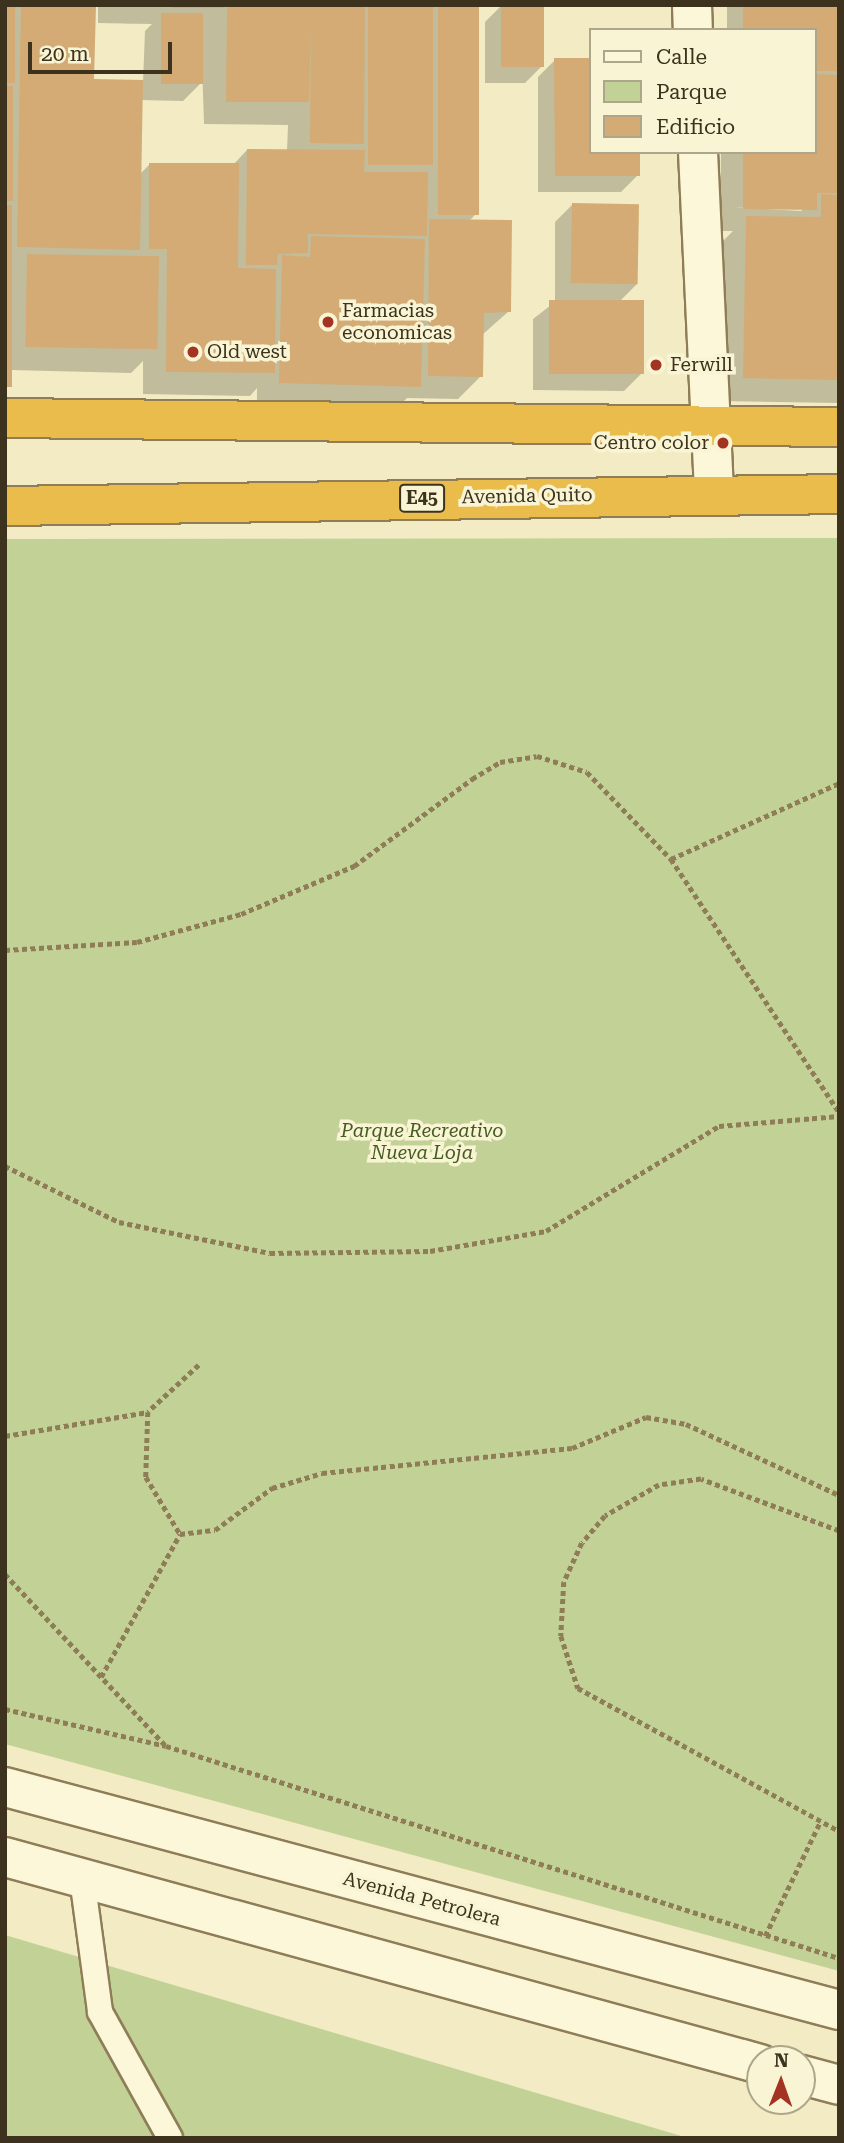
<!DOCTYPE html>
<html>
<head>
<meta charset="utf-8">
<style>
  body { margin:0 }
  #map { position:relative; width:844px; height:2143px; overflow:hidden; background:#f2ebc3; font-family:"Roboto Serif",serif }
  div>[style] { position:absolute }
  .green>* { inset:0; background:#c2d296 }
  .shadow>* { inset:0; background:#0003 }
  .building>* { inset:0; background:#d4ab75; transform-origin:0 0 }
  .path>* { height:4.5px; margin-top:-2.25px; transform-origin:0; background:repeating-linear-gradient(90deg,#8f7d58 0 5px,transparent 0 8.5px) }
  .roads { filter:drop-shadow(2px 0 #8f7d58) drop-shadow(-2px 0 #8f7d58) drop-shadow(0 2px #8f7d58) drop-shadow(0 -2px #8f7d58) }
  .lane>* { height:24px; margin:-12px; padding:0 12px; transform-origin:12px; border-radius:12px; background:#fcf7d8 }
  .street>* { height:38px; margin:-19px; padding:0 19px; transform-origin:19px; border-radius:19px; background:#fcf7d8 }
  .secondary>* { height:38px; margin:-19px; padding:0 19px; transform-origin:19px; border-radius:19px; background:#fcf7d8 }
  .highway>* { height:38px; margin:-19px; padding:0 19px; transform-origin:19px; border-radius:19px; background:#e9bc4c }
  .dots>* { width:19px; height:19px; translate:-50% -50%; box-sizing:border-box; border:4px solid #f9f4d4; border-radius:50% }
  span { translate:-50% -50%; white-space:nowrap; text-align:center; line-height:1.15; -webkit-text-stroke:7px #f9f4d4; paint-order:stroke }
  .shield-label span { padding:2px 5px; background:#f9f4d4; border:2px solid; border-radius:5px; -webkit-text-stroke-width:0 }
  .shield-label { font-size:18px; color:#3d321d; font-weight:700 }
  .poi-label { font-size:19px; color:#3d321d }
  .left { translate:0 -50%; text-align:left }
  .right { translate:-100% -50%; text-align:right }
  .street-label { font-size:19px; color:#3d321d }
  .park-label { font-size:19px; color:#445c22; font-style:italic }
  .frame { position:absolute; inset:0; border:7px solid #3d321d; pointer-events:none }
  .legend { position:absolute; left:589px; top:28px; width:228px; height:126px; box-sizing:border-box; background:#f9f4d4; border:2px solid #aea68b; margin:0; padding:9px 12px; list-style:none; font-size:21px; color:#3d321d }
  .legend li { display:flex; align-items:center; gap:14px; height:35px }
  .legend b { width:35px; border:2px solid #aea68b }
  .north { position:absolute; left:746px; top:2045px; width:70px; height:70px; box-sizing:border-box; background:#f9f4d4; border:2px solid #aea68b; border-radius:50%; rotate:1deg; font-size:19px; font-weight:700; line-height:28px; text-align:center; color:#3d321d }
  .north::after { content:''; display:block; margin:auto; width:24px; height:32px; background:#a43422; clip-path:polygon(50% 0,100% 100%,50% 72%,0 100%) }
  .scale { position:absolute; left:28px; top:42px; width:144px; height:32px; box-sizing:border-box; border:4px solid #3d321d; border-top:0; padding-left:9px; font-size:21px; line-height:24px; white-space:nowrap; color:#3d321d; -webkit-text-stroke:5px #f9f4d4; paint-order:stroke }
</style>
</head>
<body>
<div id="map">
  <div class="green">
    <i style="clip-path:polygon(839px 538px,839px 1971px,5px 1744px,5px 539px)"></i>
    <i style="clip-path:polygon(5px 1935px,688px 2138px,5px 2138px)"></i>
  </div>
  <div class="shadow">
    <i style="clip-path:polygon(evenodd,5px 5px,94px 5px,92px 81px,143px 82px,145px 31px,152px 24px,98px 23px,98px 5px,477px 5px,475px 215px,469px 221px,509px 311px,482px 335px,481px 376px,458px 399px,407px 398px,396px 409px,257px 406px,257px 388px,250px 396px,143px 394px,143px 361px,131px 373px,11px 370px,5px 392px,5px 5px,201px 34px,204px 124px,288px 125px,287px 151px,247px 150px,233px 165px,150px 164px,139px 175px,141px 100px,183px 101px,200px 84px,201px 34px)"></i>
    <i style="clip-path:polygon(502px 5px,542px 66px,525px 83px,485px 83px,485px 22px)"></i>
    <i style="clip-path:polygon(evenodd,727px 5px,839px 5px,839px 403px,720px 401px,723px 241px,733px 231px,720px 231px,721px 152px,814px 152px,814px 30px,727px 30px,727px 5px,734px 207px,804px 208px,801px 211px,734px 207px)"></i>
    <i style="clip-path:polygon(555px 60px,590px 60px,590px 152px,638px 175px,621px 192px,538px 192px,538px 77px)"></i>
    <i style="clip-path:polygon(572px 205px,637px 284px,619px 302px,641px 374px,624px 391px,533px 390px,533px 319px,555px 302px,555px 222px)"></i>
  </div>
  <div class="building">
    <i style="left:5px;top:5px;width:10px;height:78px"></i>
    <i style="clip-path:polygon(21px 5px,96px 5px,94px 79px,143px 80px,140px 250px,17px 247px)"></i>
    <i style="left:172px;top:5px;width:52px;height:3px"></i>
    <i style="clip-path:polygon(227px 5px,365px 5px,364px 144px,310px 143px,311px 24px,309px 102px,226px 102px)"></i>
    <i style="left:368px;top:5px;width:65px;height:160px"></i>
    <i style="left:438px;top:5px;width:41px;height:210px"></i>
    <i style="left:501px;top:5px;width:43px;height:62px"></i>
    <i style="clip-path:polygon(743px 5px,839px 5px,839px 71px,814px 71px,814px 30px,743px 30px)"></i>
    <i style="left:161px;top:13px;width:42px;height:71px"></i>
    <i style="clip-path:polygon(554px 58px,590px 58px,590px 152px,640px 152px,640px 176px,555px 176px)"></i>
    <i style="clip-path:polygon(814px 74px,839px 75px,839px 193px,817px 193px,817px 210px,743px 209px,743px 152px,814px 152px)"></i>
    <i style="left:5px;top:86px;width:8px;height:115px"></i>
    <i style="clip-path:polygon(247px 149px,365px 150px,364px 172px,428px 172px,427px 236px,308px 234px,308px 253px,278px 254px,277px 265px,246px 265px)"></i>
    <i style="clip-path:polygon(149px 163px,239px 163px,238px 268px,276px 269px,275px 373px,166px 372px,167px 249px,149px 249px)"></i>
    <i style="clip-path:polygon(821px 194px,839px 195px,839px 380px,743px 378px,746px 216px,821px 217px)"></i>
    <i style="left:572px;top:203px;width:67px;height:80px;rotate:1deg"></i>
    <i style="left:5px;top:205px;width:7px;height:182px"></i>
    <i style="clip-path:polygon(429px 219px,512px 220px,511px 312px,484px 313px,483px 377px,428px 376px)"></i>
    <i style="clip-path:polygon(311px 236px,425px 239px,421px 387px,279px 383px,282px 255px,310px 257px)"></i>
    <i style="left:27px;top:254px;width:132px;height:93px;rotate:1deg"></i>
    <i style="left:549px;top:300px;width:95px;height:74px"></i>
  </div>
  <div class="path">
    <i style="left:671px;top:859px;width:184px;rotate:-24.3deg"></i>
    <i style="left:5px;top:950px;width:132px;rotate:-3.5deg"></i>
    <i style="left:137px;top:942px;width:108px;rotate:-15.1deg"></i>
    <i style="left:241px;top:914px;width:123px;rotate:-23deg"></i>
    <i style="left:354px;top:866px;width:147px;rotate:-36.4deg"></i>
    <i style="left:472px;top:779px;width:33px;rotate:-31deg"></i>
    <i style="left:500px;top:762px;width:37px;rotate:-9deg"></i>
    <i style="left:537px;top:756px;width:52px;rotate:17.7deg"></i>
    <i style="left:587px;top:772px;width:121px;rotate:46deg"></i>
    <i style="left:671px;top:859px;width:304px;rotate:56.4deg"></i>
    <i style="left:5px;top:1166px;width:127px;rotate:26.2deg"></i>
    <i style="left:119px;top:1222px;width:154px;rotate:11.6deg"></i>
    <i style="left:270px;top:1253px;width:160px;rotate:-0.7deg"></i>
    <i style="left:430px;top:1251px;width:118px;rotate:-9.8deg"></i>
    <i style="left:546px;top:1231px;width:202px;rotate:-31.3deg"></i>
    <i style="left:719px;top:1126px;width:120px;rotate:-4.8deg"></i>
    <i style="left:199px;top:1365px;width:69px;rotate:137.3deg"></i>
    <i style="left:148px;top:1412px;width:65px;rotate:91.8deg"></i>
    <i style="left:146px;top:1477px;width:66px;rotate:59.2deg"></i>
    <i style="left:180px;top:1534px;width:35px;rotate:-7deg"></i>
    <i style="left:215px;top:1530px;width:71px;rotate:-36.4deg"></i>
    <i style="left:272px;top:1488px;width:52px;rotate:-16.7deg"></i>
    <i style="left:322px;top:1473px;width:251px;rotate:-5.7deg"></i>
    <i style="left:572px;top:1448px;width:80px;rotate:-22.7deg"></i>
    <i style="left:646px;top:1417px;width:41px;rotate:9.9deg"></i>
    <i style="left:686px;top:1424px;width:169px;rotate:24.9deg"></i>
    <i style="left:5px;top:1436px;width:145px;rotate:-9.5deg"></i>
    <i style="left:839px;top:1531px;width:147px;rotate:-159.4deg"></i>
    <i style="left:701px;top:1479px;width:42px;rotate:171.9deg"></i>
    <i style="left:659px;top:1485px;width:62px;rotate:150.1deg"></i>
    <i style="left:605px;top:1516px;width:35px;rotate:130deg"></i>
    <i style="left:582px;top:1543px;width:43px;rotate:114.8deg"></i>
    <i style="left:564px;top:1582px;width:54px;rotate:93.2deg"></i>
    <i style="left:561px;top:1636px;width:55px;rotate:71.9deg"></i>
    <i style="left:578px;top:1688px;width:298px;rotate:28.7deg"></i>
    <i style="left:5px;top:1574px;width:234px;rotate:46.9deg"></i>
    <i style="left:101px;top:1677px;width:163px;rotate:-61.1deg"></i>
    <i style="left:5px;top:1709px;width:165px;rotate:12.9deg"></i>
    <i style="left:166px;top:1746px;width:706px;rotate:17.48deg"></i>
    <i style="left:765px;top:1936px;width:127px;rotate:-64.2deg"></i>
  </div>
  <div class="roads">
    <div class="lane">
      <i style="left:82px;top:1878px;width:135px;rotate:82.3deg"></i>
      <i style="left:100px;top:2012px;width:144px;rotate:60.9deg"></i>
    </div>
    <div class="street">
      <i style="left:692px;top:5px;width:25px;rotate:88deg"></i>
      <i style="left:698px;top:152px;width:341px;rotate:87.3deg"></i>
    </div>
    <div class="secondary">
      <i style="left:5px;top:1787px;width:863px;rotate:14.97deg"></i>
      <i style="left:5px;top:1857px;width:783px;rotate:15.33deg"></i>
      <i style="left:802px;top:2075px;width:38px;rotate:15deg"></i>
    </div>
    <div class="highway">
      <i style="left:5px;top:418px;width:834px;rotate:0.62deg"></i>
      <i style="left:5px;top:506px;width:834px;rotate:-0.82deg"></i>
    </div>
  </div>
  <div class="dots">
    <i style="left:328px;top:322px;background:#a43422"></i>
    <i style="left:193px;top:352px;background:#a43422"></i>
    <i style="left:656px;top:365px;background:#a43422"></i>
    <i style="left:723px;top:443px;background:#a43422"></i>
  </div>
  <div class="shield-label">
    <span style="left:422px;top:498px">E45</span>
  </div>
  <div class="poi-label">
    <span class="left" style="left:342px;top:322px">Farmacias<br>economicas</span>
    <span class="left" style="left:207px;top:352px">Old west</span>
    <span class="left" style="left:670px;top:365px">Ferwill</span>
    <span class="right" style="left:709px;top:443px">Centro color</span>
  </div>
  <div class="street-label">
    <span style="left:527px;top:496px;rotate:-1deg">Avenida Quito</span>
    <span style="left:422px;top:1899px;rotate:15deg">Avenida Petrolera</span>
  </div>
  <div class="park-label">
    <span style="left:422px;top:1142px">Parque Recreativo<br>Nueva Loja</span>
  </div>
  <div class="frame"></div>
  <ul class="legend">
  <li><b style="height:9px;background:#fcf7d8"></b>Calle</li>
  <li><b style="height:19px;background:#c2d296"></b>Parque</li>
  <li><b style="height:19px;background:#d4ab75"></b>Edificio</li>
  </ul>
  <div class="north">N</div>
  <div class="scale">20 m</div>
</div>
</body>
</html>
